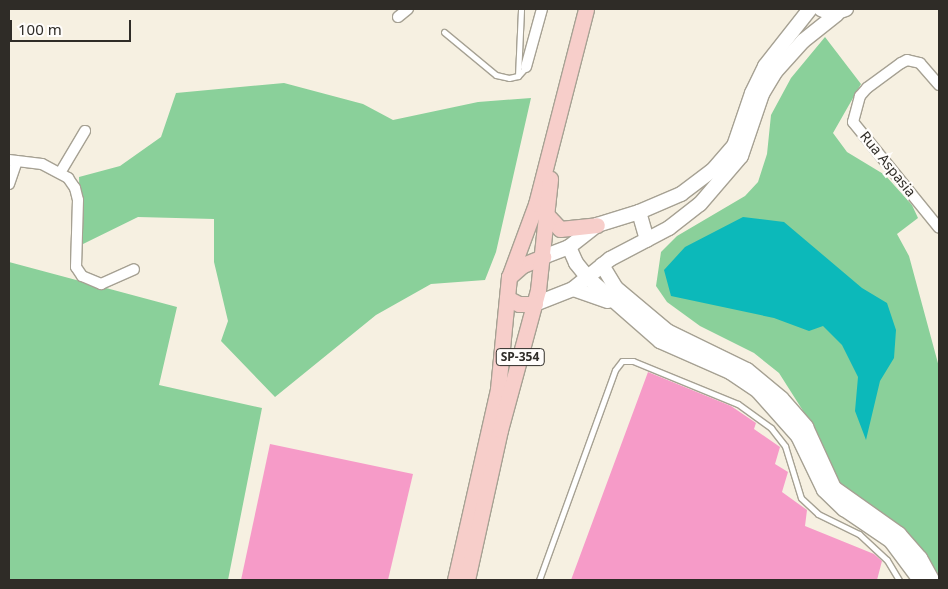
<!DOCTYPE html>
<html>
<head>
<meta charset="utf-8">
<style>
  body { margin:0 }
  #map { position:relative; width:948px; height:589px; overflow:hidden; background:#f6f0e1; font-family:"Noto Sans",sans-serif }
  div>[style] { position:absolute }
  .green>* { inset:0; background:#8ad09a }
  .water>* { inset:0; background:#0cb9ba }
  .building>* { inset:0; background:#f69bc8 }
  .roads { filter:drop-shadow(1px 0 #a6a193) drop-shadow(-1px 0 #a6a193) drop-shadow(0 1px #a6a193) drop-shadow(0 -1px #a6a193) }
  .lane>* { height:5px; margin:-2.5px; padding:0 2.5px; transform-origin:2.5px; border-radius:2.5px; background:#fff }
  .street>* { height:10px; margin:-5px; padding:0 5px; transform-origin:5px; border-radius:5px; background:#fff }
  .secondary>* { height:14px; margin:-7px; padding:0 7px; transform-origin:7px; border-radius:7px; background:#fff }
  .primary>* { height:15px; margin:-7.5px; padding:0 7.5px; transform-origin:7.5px; border-radius:7.5px; background:#f7ceca }
  span { translate:-50% -50%; white-space:nowrap; text-align:center; line-height:1.15; -webkit-text-stroke:4.5px #fffdfb; paint-order:stroke }
  .shield-label span { padding:1px 4px; background:#fffdfb; border:1px solid; border-radius:4px; -webkit-text-stroke-width:0 }
  .shield-label { font-size:12px; color:#2f2c27; font-weight:700 }
  .street-label { font-size:14px; color:#2f2c27 }
  .frame { position:absolute; inset:0; border:10px solid #2f2c27; pointer-events:none }
  .scale { position:absolute; left:10px; top:20px; width:121px; height:22px; box-sizing:border-box; border:2px solid #2f2c27; border-top:0; padding-left:6px; font-size:15px; line-height:18px; white-space:nowrap; color:#2f2c27; -webkit-text-stroke:4px #fffdfb; paint-order:stroke }
</style>
</head>
<body>
<div id="map">
  <div class="green">
    <i style="clip-path:polygon(825px 37px,861px 84px,833px 133px,847px 152px,885px 175px,912px 205px,918px 218px,897px 234px,909px 256px,939px 367px,939px 580px,838px 486px,819px 436px,779px 373px,754px 353px,700px 326px,667px 302px,656px 286px,661px 252px,677px 236px,745px 196px,758px 182px,767px 154px,771px 115px,791px 78px)"></i>
    <i style="clip-path:polygon(284px 83px,363px 104px,393px 120px,478px 102px,531px 98px,496px 252px,485px 280px,431px 284px,376px 315px,275px 397px,221px 341px,228px 321px,214px 262px,214px 219px,138px 217px,81px 245px,79px 177px,120px 166px,161px 137px,176px 93px)"></i>
    <i style="clip-path:polygon(9px 262px,177px 307px,159px 385px,262px 408px,228px 580px,9px 580px)"></i>
  </div>
  <div class="water">
    <i style="clip-path:polygon(743px 217px,784px 222px,862px 288px,887px 303px,896px 330px,894px 358px,880px 381px,866px 440px,855px 411px,858px 377px,842px 345px,823px 326px,809px 331px,774px 318px,671px 296px,664px 270px,685px 247px)"></i>
  </div>
  <div class="building">
    <i style="clip-path:polygon(648px 372px,731px 406px,756px 423px,754px 429px,780px 447px,775px 464px,788px 472px,782px 492px,807px 510px,805px 526px,874px 554px,882px 561px,877px 580px,571px 580px)"></i>
    <i style="clip-path:polygon(270px 444px,413px 474px,388px 580px,241px 580px)"></i>
  </div>
  <div class="roads">
    <div class="lane">
      <i style="left:444px;top:32px;width:67px;rotate:39.6deg"></i>
      <i style="left:496px;top:75px;width:13px;rotate:13deg"></i>
      <i style="left:509px;top:78px;width:9px;rotate:-13deg"></i>
      <i style="left:518px;top:76px;width:12px;rotate:-48deg"></i>
      <i style="left:518px;top:76px;width:67px;rotate:-87.4deg"></i>
      <i style="left:539px;top:580px;width:223px;rotate:-70.1deg"></i>
      <i style="left:615px;top:370px;width:11px;rotate:-52deg"></i>
      <i style="left:622px;top:361px;width:11px"></i>
      <i style="left:633px;top:361px;width:113px;rotate:22.3deg"></i>
      <i style="left:738px;top:404px;width:41px;rotate:36deg"></i>
      <i style="left:771px;top:428px;width:23px;rotate:52deg"></i>
      <i style="left:785px;top:446px;width:54px;rotate:72.9deg"></i>
      <i style="left:801px;top:498px;width:23px;rotate:43deg"></i>
      <i style="left:818px;top:514px;width:46px;rotate:26deg"></i>
      <i style="left:859px;top:534px;width:38px;rotate:43deg"></i>
      <i style="left:887px;top:560px;width:23px;rotate:59deg"></i>
    </div>
    <div class="street">
      <i style="left:398px;top:17px;width:13px;rotate:-39deg"></i>
      <i style="left:526px;top:67px;width:60px;rotate:-74.6deg"></i>
      <i style="left:939px;top:85px;width:29px;rotate:-131deg"></i>
      <i style="left:920px;top:63px;width:13px;rotate:-167deg"></i>
      <i style="left:907px;top:60px;width:7px;rotate:153deg"></i>
      <i style="left:901px;top:63px;width:42px;rotate:143.7deg"></i>
      <i style="left:867px;top:88px;width:11px;rotate:131deg"></i>
      <i style="left:860px;top:96px;width:27px;rotate:105deg"></i>
      <i style="left:853px;top:122px;width:136px;rotate:50.9deg"></i>
      <i style="left:9px;top:160px;width:33px;rotate:7deg"></i>
      <i style="left:42px;top:164px;width:30px;rotate:28deg"></i>
      <i style="left:68px;top:178px;width:12px;rotate:55deg"></i>
      <i style="left:75px;top:188px;width:12px;rotate:76deg"></i>
      <i style="left:78px;top:200px;width:67px;rotate:91.7deg"></i>
      <i style="left:76px;top:267px;width:11px;rotate:56deg"></i>
      <i style="left:82px;top:276px;width:21px;rotate:23deg"></i>
      <i style="left:101px;top:284px;width:36px;rotate:-24deg"></i>
      <i style="left:60px;top:173px;width:49px;rotate:-59.2deg"></i>
      <i style="left:9px;top:184px;width:24px;rotate:-71deg"></i>
    </div>
    <div class="secondary">
      <i style="left:821px;top:9px;width:12px;rotate:24deg"></i>
      <i style="left:832px;top:14px;width:15px;rotate:-20deg"></i>
      <i style="left:639px;top:212px;width:29px;rotate:74deg"></i>
      <i style="left:569px;top:247px;width:17px;rotate:66deg"></i>
      <i style="left:576px;top:263px;width:19px;rotate:51deg"></i>
      <i style="left:588px;top:278px;width:96px;rotate:41.2deg"></i>
      <i style="left:660px;top:341px;width:77px;rotate:23.9deg"></i>
      <i style="left:730px;top:372px;width:34px;rotate:34deg"></i>
      <i style="left:758px;top:391px;width:60px;rotate:48.4deg"></i>
      <i style="left:798px;top:436px;width:60px;rotate:64.3deg"></i>
      <i style="left:824px;top:490px;width:28px;rotate:44deg"></i>
      <i style="left:844px;top:509px;width:57px;rotate:34.2deg"></i>
      <i style="left:891px;top:541px;width:49px;rotate:53.4deg"></i>
      <i style="left:543px;top:257px;width:28px;rotate:-21deg"></i>
      <i style="left:569px;top:247px;width:36px;rotate:-38deg"></i>
      <i style="left:597px;top:225px;width:44px;rotate:-17.2deg"></i>
      <i style="left:639px;top:212px;width:46px;rotate:-23.2deg"></i>
      <i style="left:681px;top:194px;width:39px;rotate:-37deg"></i>
      <i style="left:712px;top:171px;width:33px;rotate:-49deg"></i>
      <i style="left:734px;top:146px;width:56px;rotate:-71.2deg"></i>
      <i style="left:752px;top:93px;width:30px;rotate:-64deg"></i>
      <i style="left:765px;top:66px;width:73px;rotate:-51.7deg"></i>
      <i style="left:602px;top:265px;width:27px;rotate:59deg"></i>
      <i style="left:616px;top:288px;width:67px;rotate:40.1deg"></i>
      <i style="left:667px;top:331px;width:89px;rotate:26deg"></i>
      <i style="left:747px;top:370px;width:45px;rotate:39.6deg"></i>
      <i style="left:782px;top:399px;width:37px;rotate:49deg"></i>
      <i style="left:806px;top:427px;width:67px;rotate:65.3deg"></i>
      <i style="left:834px;top:488px;width:80px;rotate:35.3deg"></i>
      <i style="left:899px;top:534px;width:32px;rotate:49deg"></i>
      <i style="left:920px;top:558px;width:25px;rotate:61deg"></i>
      <i style="left:573px;top:289px;width:37px;rotate:19deg"></i>
      <i style="left:535px;top:304px;width:41px;rotate:-21.5deg"></i>
      <i style="left:573px;top:289px;width:48px;rotate:-39deg"></i>
      <i style="left:610px;top:259px;width:67px;rotate:-27.7deg"></i>
      <i style="left:669px;top:228px;width:39px;rotate:-38deg"></i>
      <i style="left:700px;top:204px;width:63px;rotate:-49.5deg"></i>
      <i style="left:741px;top:156px;width:65px;rotate:-71.3deg"></i>
      <i style="left:762px;top:94px;width:26px;rotate:-59deg"></i>
      <i style="left:775px;top:72px;width:42px;rotate:-47.9deg"></i>
      <i style="left:803px;top:41px;width:43px;rotate:-38.5deg"></i>
    </div>
    <div class="primary">
      <i style="left:547px;top:215px;width:19px;rotate:47deg"></i>
      <i style="left:560px;top:229px;width:37px;rotate:-6deg"></i>
      <i style="left:509px;top:277px;width:18px;rotate:-41deg"></i>
      <i style="left:523px;top:265px;width:22px;rotate:-22deg"></i>
      <i style="left:507px;top:298px;width:13px;rotate:27deg"></i>
      <i style="left:519px;top:304px;width:16px"></i>
      <i style="left:455px;top:580px;width:196px;rotate:-77.3deg"></i>
      <i style="left:498px;top:389px;width:113px;rotate:-84.4deg"></i>
      <i style="left:509px;top:277px;width:78px;rotate:-69.7deg"></i>
      <i style="left:536px;top:204px;width:201px;rotate:-75.6deg"></i>
      <i style="left:467px;top:580px;width:154px;rotate:-77.6deg"></i>
      <i style="left:500px;top:430px;width:145px;rotate:-74.8deg"></i>
      <i style="left:538px;top:290px;width:112px;rotate:-83.8deg"></i>
    </div>
  </div>
  <div class="shield-label">
    <span style="left:520px;top:357px">SP-354</span>
  </div>
  <div class="street-label">
    <span style="left:888px;top:164px;rotate:51deg">Rua Aspasia</span>
  </div>
  <div class="frame"></div>
  <div class="scale">100 m</div>
</div>
</body>
</html>
